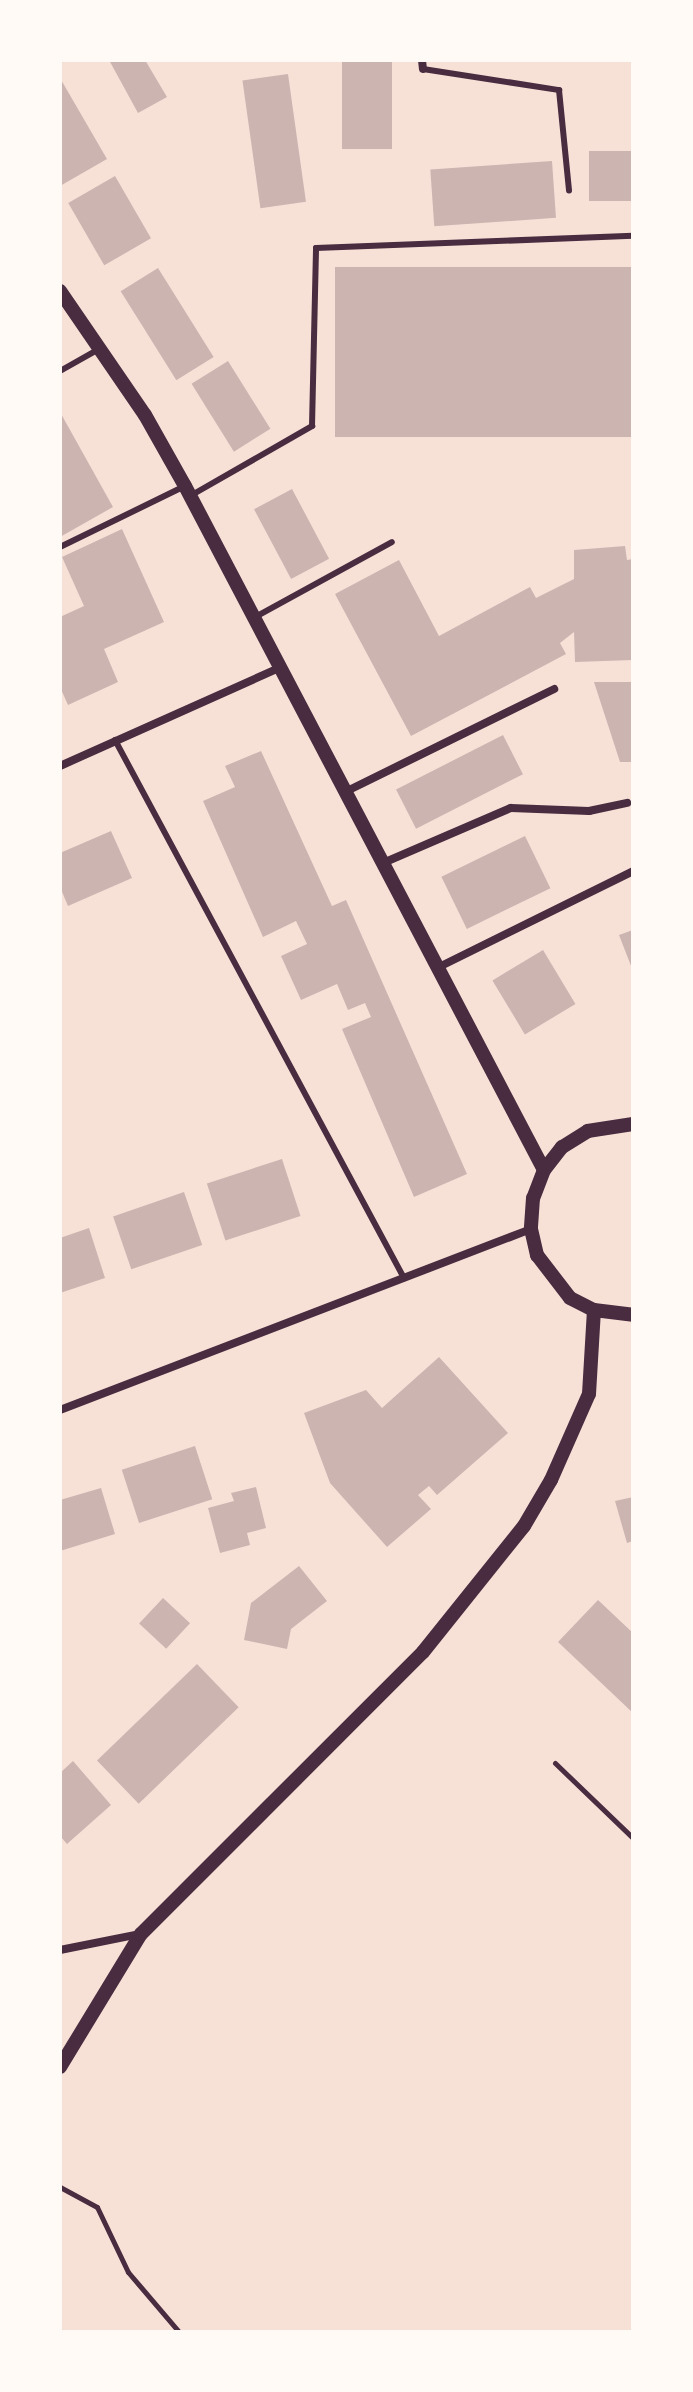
<!DOCTYPE html>
<html>
<head>
<meta charset="utf-8">
<style>
  body { margin:0 }
  #map { position:relative; width:693px; height:2392px; overflow:hidden; background:#f7e1d7; font-family:"Titillium Web",sans-serif }
  div>[style] { position:absolute }
  .building>* { inset:0; background:#ccb4b1; transform-origin:0 0 }
  .path>* { height:5px; margin:-2.5px; padding:0 2.5px; transform-origin:2.5px; border-radius:2.5px; background:#4a2c40 }
  .service>* { height:6px; margin:-3px; padding:0 3px; transform-origin:3px; border-radius:3px; background:#4a2c40 }
  .minor>* { height:8px; margin:-4px; padding:0 4px; transform-origin:4px; border-radius:4px; background:#4a2c40 }
  .tertiary>* { height:14px; margin:-7px; padding:0 7px; transform-origin:7px; border-radius:7px; background:#4a2c40 }
  span { translate:-50% -50%; white-space:nowrap; text-align:center; line-height:1.15; -webkit-text-stroke:6px #fffaf5; paint-order:stroke }
  .frame { position:absolute; inset:0; border:62px solid #fffaf5; pointer-events:none }
</style>
</head>
<body>
<div id="map">
  <div class="building">
    <i style="clip-path:polygon(109px 60px,145px 60px,167px 97px,138px 113px)"></i>
    <i style="left:342px;top:60px;width:50px;height:89px"></i>
    <i style="left:288px;top:74px;width:129px;height:46px;rotate:82deg"></i>
    <i style="clip-path:polygon(60px 78px,107px 159px,60px 186px)"></i>
    <i style="left:633px;top:151px;width:50px;height:44px;rotate:90deg"></i>
    <i style="left:552px;top:161px;width:57px;height:122px;rotate:86deg"></i>
    <i style="left:115px;top:176px;width:72px;height:54px;rotate:60deg"></i>
    <i style="left:335px;top:267px;width:298px;height:170px"></i>
    <i style="left:158px;top:268px;width:105px;height:44px;rotate:58deg"></i>
    <i style="left:228px;top:361px;width:80px;height:43px;rotate:58deg"></i>
    <i style="clip-path:polygon(60px 412px,113px 507px,60px 537px)"></i>
    <i style="left:292px;top:489px;width:79px;height:43px;rotate:62deg"></i>
    <i style="clip-path:polygon(122px 529px,164px 622px,104px 649px,118px 682px,68px 705px,60px 687px,60px 617px,84px 606px,62px 557px)"></i>
    <i style="clip-path:polygon(625px 546px,627px 560px,633px 559px,633px 660px,575px 662px,574px 632px,560px 643px,566px 654px,411px 736px,335px 594px,399px 560px,439px 636px,530px 587px,536px 598px,574px 579px,574px 550px)"></i>
    <i style="clip-path:polygon(594px 682px,633px 682px,633px 762px,620px 762px)"></i>
    <i style="left:503px;top:735px;width:44px;height:120px;rotate:63deg"></i>
    <i style="clip-path:polygon(261px 751px,332px 906px,346px 900px,467px 1174px,414px 1197px,342px 1029px,371px 1017px,365px 1003px,348px 1010px,337px 984px,301px 1000px,281px 956px,307px 944px,296px 921px,263px 937px,203px 801px,235px 787px,225px 766px)"></i>
    <i style="clip-path:polygon(111px 831px,132px 878px,68px 906px,60px 887px,60px 853px)"></i>
    <i style="left:525px;top:836px;width:58px;height:93px;rotate:64deg"></i>
    <i style="clip-path:polygon(633px 930px,633px 971px,619px 935px)"></i>
    <i style="left:543px;top:950px;width:63px;height:59px;rotate:59deg"></i>
    <i style="left:282px;top:1159px;width:60px;height:79px;rotate:72deg"></i>
    <i style="left:184px;top:1192px;width:56px;height:75px;rotate:71deg"></i>
    <i style="clip-path:polygon(89px 1228px,105px 1278px,60px 1293px,60px 1238px)"></i>
    <i style="clip-path:polygon(439px 1357px,508px 1433px,437px 1495px,429px 1486px,418px 1495px,431px 1509px,387px 1547px,330px 1483px,304px 1413px,366px 1390px,382px 1408px)"></i>
    <i style="left:195px;top:1446px;width:56px;height:77px;rotate:72deg"></i>
    <i style="clip-path:polygon(256px 1487px,266px 1528px,247px 1533px,250px 1545px,220px 1553px,208px 1508px,234px 1501px,231px 1493px)"></i>
    <i style="clip-path:polygon(101px 1488px,115px 1534px,60px 1551px,60px 1500px)"></i>
    <i style="clip-path:polygon(633px 1497px,633px 1541px,627px 1543px,615px 1501px)"></i>
    <i style="clip-path:polygon(299px 1566px,327px 1601px,291px 1629px,287px 1649px,244px 1640px,251px 1603px)"></i>
    <i style="left:163px;top:1598px;width:37px;height:35px;rotate:43deg"></i>
    <i style="clip-path:polygon(598px 1600px,633px 1633px,633px 1713px,558px 1642px)"></i>
    <i style="left:197px;top:1664px;width:60px;height:139px;rotate:46deg"></i>
    <i style="clip-path:polygon(73px 1761px,111px 1805px,67px 1844px,60px 1836px,60px 1773px)"></i>
  </div>
  <div class="path">
    <i style="left:555px;top:1763px;width:108px;rotate:43.9deg"></i>
    <i style="left:60px;top:2187px;width:42px;rotate:28.4deg"></i>
    <i style="left:97px;top:2207px;width:72px;rotate:64.5deg"></i>
    <i style="left:128px;top:2272px;width:79px;rotate:49.6deg"></i>
  </div>
  <div class="service">
    <i style="left:423px;top:69px;width:138px;rotate:8.8deg"></i>
    <i style="left:559px;top:90px;width:101px;rotate:84.3deg"></i>
    <i style="left:60px;top:371px;width:45px;rotate:-29.4deg"></i>
    <i style="left:190px;top:496px;width:141px;rotate:-29.8deg"></i>
    <i style="left:312px;top:426px;width:178px;rotate:-88.7deg"></i>
    <i style="left:316px;top:248px;width:317px;rotate:-2.2deg"></i>
    <i style="left:60px;top:547px;width:139px;rotate:-26deg"></i>
    <i style="left:255px;top:617px;width:156px;rotate:-28.7deg"></i>
    <i style="left:115px;top:740px;width:611px;rotate:61.76deg"></i>
  </div>
  <div class="minor">
    <i style="left:422px;top:60px;width:9px;rotate:84deg"></i>
    <i style="left:60px;top:766px;width:242px;rotate:-24.1deg"></i>
    <i style="left:347px;top:791px;width:231px;rotate:-26.2deg"></i>
    <i style="left:383px;top:863px;width:139px;rotate:-23.3deg"></i>
    <i style="left:511px;top:808px;width:78px;rotate:2.2deg"></i>
    <i style="left:589px;top:811px;width:39px;rotate:-12deg"></i>
    <i style="left:439px;top:967px;width:216px;rotate:-26.3deg"></i>
    <i style="left:60px;top:1410px;width:505px;rotate:-21.02deg"></i>
    <i style="left:60px;top:1950px;width:82px;rotate:-11.3deg"></i>
  </div>
  <div class="tertiary">
    <i style="left:60px;top:291px;width:150px;rotate:55.6deg"></i>
    <i style="left:145px;top:415px;width:81px;rotate:60.6deg"></i>
    <i style="left:185px;top:486px;width:772px;rotate:62.31deg"></i>
    <i style="left:633px;top:1124px;width:46px;rotate:171.2deg"></i>
    <i style="left:588px;top:1131px;width:31px;rotate:148deg"></i>
    <i style="left:562px;top:1147px;width:29px;rotate:128deg"></i>
    <i style="left:544px;top:1170px;width:30px;rotate:111deg"></i>
    <i style="left:533px;top:1198px;width:31px;rotate:94deg"></i>
    <i style="left:531px;top:1229px;width:27px;rotate:77deg"></i>
    <i style="left:537px;top:1255px;width:54px;rotate:52.5deg"></i>
    <i style="left:570px;top:1298px;width:27px;rotate:27deg"></i>
    <i style="left:594px;top:1310px;width:39px;rotate:7deg"></i>
    <i style="left:60px;top:2067px;width:156px;rotate:-58.7deg"></i>
    <i style="left:141px;top:1934px;width:399px;rotate:-45deg"></i>
    <i style="left:423px;top:1652px;width:161px;rotate:-51.3deg"></i>
    <i style="left:524px;top:1526px;width:53px;rotate:-59.6deg"></i>
    <i style="left:551px;top:1480px;width:94px;rotate:-66.2deg"></i>
    <i style="left:589px;top:1394px;width:84px;rotate:-86.6deg"></i>
  </div>
  <div class="frame"></div>
</div>
</body>
</html>
